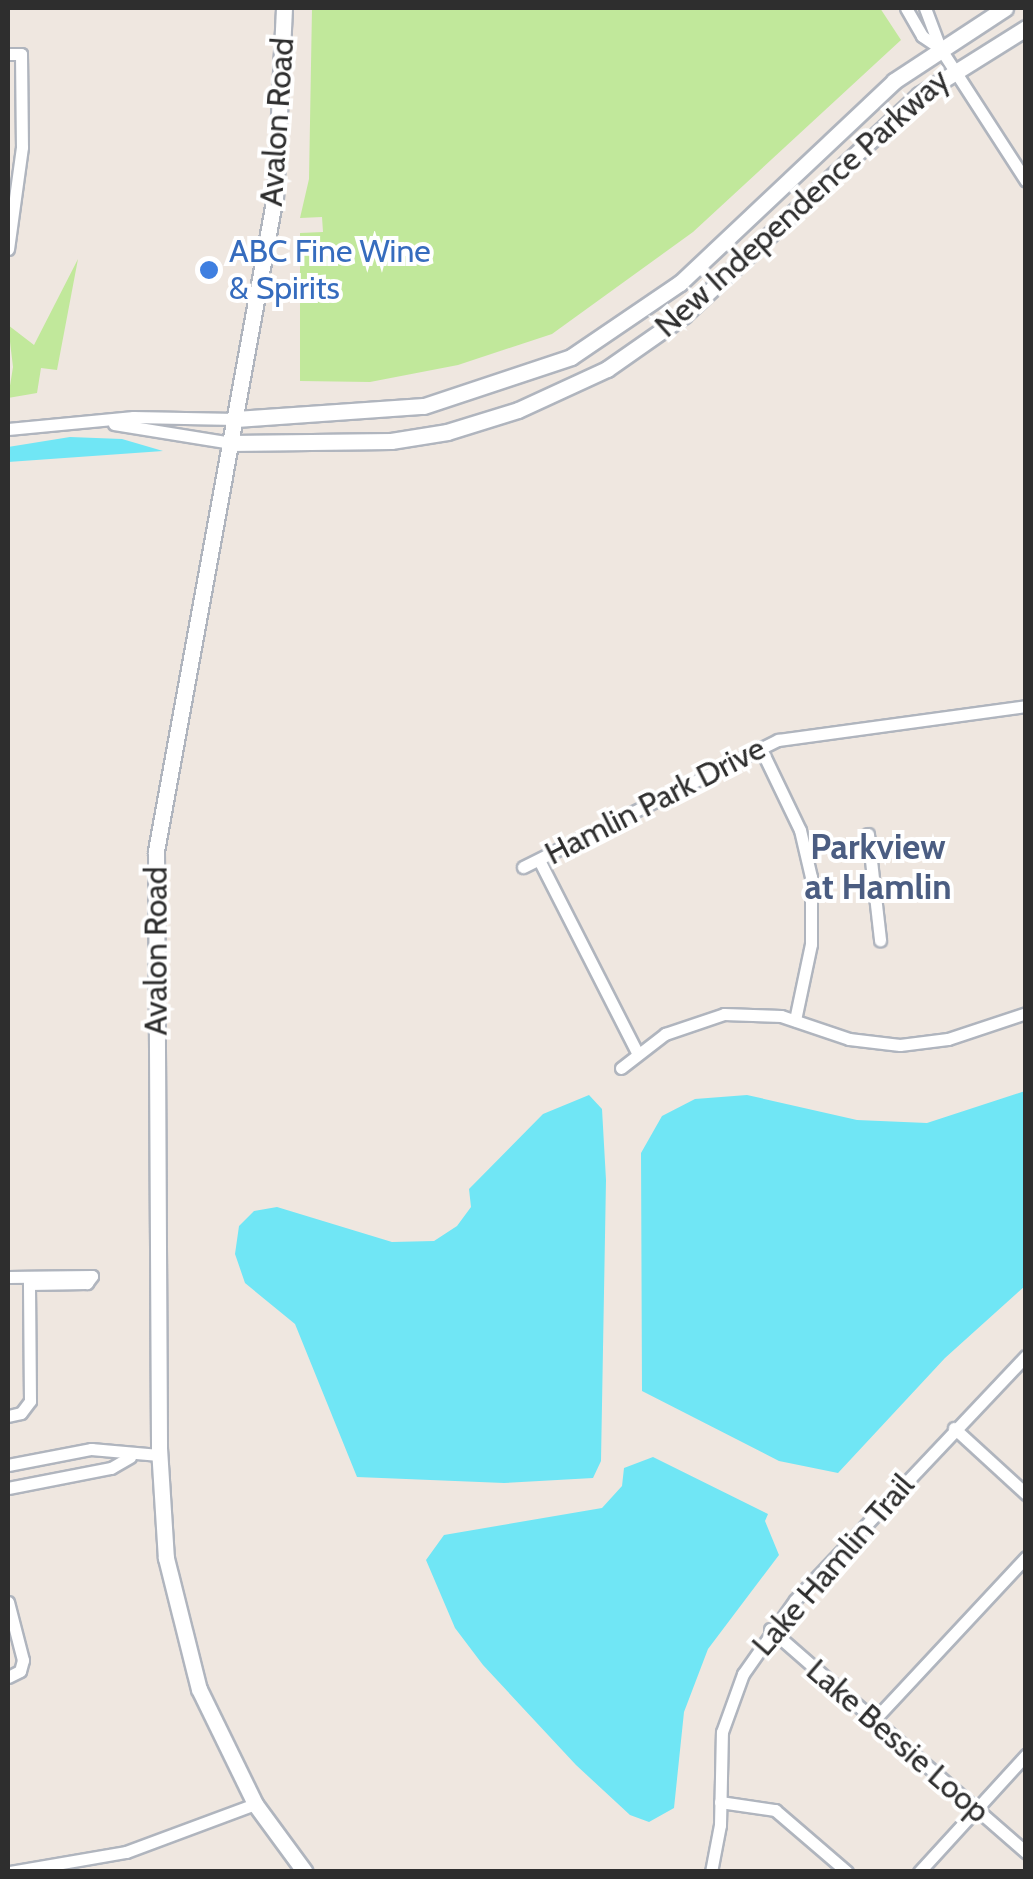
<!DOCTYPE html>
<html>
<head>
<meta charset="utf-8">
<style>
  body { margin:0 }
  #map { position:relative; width:1033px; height:1879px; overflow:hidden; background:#efe7e0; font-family:Cabin,sans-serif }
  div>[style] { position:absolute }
  .green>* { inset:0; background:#c1e89b }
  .water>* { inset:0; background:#70e6f5 }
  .roads { filter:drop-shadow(2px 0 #b0b5be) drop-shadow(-2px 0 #b0b5be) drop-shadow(0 2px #b0b5be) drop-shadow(0 -2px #b0b5be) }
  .street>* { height:11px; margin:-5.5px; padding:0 5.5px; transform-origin:5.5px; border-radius:5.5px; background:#fff }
  .secondary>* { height:15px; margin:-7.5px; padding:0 7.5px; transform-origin:7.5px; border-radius:7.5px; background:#fff }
  .dots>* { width:28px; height:28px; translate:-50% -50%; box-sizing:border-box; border:5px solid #fff; border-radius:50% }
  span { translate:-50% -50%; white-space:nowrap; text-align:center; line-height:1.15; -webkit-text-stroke:8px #fff; paint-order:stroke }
  .street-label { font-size:32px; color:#2e2e2e }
  .shop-label { font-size:32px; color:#366cbe }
  .left { translate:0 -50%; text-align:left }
  .neighbourhood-label { font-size:35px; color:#4b5d82; font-weight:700 }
  .frame { position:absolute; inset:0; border:10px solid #2e2e2e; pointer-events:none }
</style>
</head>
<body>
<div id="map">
  <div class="green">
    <i style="clip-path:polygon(312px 8px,880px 8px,901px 40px,693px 232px,552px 334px,458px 365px,370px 382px,300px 381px,300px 233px,323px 232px,322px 217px,300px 218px,309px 179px)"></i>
    <i style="clip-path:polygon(78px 259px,57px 370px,41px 368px,37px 393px,8px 398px,13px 367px,8px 325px,34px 345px)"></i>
  </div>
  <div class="water">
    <i style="clip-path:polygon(70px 437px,122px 439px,163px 451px,8px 462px,8px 447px)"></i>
    <i style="clip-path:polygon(1025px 1091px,1025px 1286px,945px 1358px,838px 1473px,779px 1461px,642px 1391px,641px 1153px,662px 1116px,695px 1099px,747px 1095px,857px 1120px,927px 1123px)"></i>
    <i style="clip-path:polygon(589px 1095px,602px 1109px,606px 1180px,601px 1461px,593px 1478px,504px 1483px,357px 1477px,295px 1324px,245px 1283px,235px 1254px,239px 1226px,254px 1211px,277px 1207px,392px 1242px,434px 1241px,457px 1226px,471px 1207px,469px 1189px,543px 1114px)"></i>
    <i style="clip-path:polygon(653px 1457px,768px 1514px,765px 1521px,779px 1555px,708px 1649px,684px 1712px,674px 1808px,649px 1822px,630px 1815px,576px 1765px,483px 1665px,455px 1628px,426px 1560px,444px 1535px,602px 1508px,622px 1486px,624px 1468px)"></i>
  </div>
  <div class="roads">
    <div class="street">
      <i style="left:906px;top:8px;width:32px;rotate:60deg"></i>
      <i style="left:922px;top:36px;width:22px;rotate:34deg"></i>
      <i style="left:925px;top:8px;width:43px;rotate:69.4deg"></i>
      <i style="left:940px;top:48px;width:158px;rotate:57.1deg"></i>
      <i style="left:8px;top:54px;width:13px"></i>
      <i style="left:21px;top:54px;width:93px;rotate:89.4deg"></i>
      <i style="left:22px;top:147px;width:103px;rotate:97.8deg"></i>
      <i style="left:114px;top:424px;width:119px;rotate:9.2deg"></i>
      <i style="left:8px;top:429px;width:126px;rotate:-5.5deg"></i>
      <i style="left:133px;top:417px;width:103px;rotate:1.1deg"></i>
      <i style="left:760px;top:747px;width:92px;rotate:64.3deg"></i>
      <i style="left:800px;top:830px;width:48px;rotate:76.8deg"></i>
      <i style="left:811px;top:877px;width:67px;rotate:90deg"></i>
      <i style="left:811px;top:944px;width:78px;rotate:101.9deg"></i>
      <i style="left:868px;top:834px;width:107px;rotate:83.5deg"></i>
      <i style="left:539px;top:860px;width:216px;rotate:63deg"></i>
      <i style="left:523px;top:867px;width:285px;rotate:-26.5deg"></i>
      <i style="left:778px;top:740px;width:250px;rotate:-7.8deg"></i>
      <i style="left:621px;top:1068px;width:56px;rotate:-37.7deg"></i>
      <i style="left:665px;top:1034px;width:62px;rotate:-18.7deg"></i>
      <i style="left:724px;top:1014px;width:57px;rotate:2deg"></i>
      <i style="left:781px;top:1016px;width:72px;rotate:18.7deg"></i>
      <i style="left:849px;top:1039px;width:51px;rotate:6.7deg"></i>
      <i style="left:900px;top:1045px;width:48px;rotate:-7.1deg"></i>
      <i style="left:948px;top:1039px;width:82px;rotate:-18.4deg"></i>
      <i style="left:8px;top:1277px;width:84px;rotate:-0.7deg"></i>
      <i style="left:92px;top:1276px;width:9px;rotate:126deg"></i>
      <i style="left:87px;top:1283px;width:58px;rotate:179deg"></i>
      <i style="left:8px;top:1416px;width:13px;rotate:-13deg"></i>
      <i style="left:21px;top:1413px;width:15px;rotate:-53deg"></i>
      <i style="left:30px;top:1401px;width:120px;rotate:-90.5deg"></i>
      <i style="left:954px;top:1428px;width:98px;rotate:42.5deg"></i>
      <i style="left:8px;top:1465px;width:85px;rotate:-10.9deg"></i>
      <i style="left:91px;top:1449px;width:68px;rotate:5deg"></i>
      <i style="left:8px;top:1488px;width:105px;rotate:-11deg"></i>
      <i style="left:111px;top:1468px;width:22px;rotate:-30deg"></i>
      <i style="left:8px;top:1602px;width:60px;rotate:75.5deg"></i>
      <i style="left:23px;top:1660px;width:11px;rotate:105deg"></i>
      <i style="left:20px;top:1671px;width:13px;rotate:153deg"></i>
      <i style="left:770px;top:1629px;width:340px;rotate:41.1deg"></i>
      <i style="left:874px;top:1720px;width:223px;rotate:-47deg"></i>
      <i style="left:720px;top:1802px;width:56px;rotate:8.3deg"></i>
      <i style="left:775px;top:1810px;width:95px;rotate:40.7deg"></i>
      <i style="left:10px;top:1872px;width:118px;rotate:-9.8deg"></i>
      <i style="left:126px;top:1852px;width:138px;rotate:-20.4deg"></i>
      <i style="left:711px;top:1872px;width:48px;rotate:-79.2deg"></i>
      <i style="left:720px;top:1825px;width:93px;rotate:-88.8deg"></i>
      <i style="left:722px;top:1732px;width:62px;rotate:-70.1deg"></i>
      <i style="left:743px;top:1674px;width:90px;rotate:-54.9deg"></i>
      <i style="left:795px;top:1600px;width:336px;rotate:-46.6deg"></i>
      <i style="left:919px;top:1872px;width:159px;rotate:-47.6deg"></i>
    </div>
    <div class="secondary">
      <i style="left:284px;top:8px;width:188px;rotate:92.7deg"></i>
      <i style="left:275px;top:196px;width:666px;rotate:100.3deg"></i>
      <i style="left:156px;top:851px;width:597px;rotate:89.71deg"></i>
      <i style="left:159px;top:1448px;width:110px;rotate:86.4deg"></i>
      <i style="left:166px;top:1558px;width:135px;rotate:75.9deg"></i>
      <i style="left:199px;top:1689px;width:128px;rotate:64deg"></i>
      <i style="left:255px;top:1804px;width:84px;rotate:53.7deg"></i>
      <i style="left:236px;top:419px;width:188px;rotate:-4deg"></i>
      <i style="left:424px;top:406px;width:155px;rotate:-18.4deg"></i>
      <i style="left:571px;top:357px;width:132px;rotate:-34.2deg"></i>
      <i style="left:680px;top:283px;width:294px;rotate:-43.3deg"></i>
      <i style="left:894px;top:81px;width:133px;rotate:-33.3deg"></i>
      <i style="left:231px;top:443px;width:160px;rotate:-0.7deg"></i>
      <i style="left:391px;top:441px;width:57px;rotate:-9.1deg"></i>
      <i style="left:447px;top:432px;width:74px;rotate:-17.2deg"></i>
      <i style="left:518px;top:410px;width:98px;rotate:-24.7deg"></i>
      <i style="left:607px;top:369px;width:94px;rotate:-35deg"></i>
      <i style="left:684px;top:315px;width:322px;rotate:-43.1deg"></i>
      <i style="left:919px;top:95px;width:126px;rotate:-32.1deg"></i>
    </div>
  </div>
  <div class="dots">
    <i style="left:209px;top:270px;background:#3f7fe0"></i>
  </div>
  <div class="street-label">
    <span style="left:277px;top:122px;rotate:-86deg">Avalon Road</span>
    <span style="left:802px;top:203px;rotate:-42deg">New Independence Parkway</span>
    <span style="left:655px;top:801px;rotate:-27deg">Hamlin Park Drive</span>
    <span style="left:156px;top:951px;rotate:-90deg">Avalon Road</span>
    <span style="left:833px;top:1565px;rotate:-49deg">Lake Hamlin Trail</span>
    <span style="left:898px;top:1741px;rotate:41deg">Lake Bessie Loop</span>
  </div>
  <div class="shop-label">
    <span class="left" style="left:229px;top:270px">ABC Fine Wine<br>&amp; Spirits</span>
  </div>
  <div class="neighbourhood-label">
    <span style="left:878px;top:867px">Parkview<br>at Hamlin</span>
  </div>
  <div class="frame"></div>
</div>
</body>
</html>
